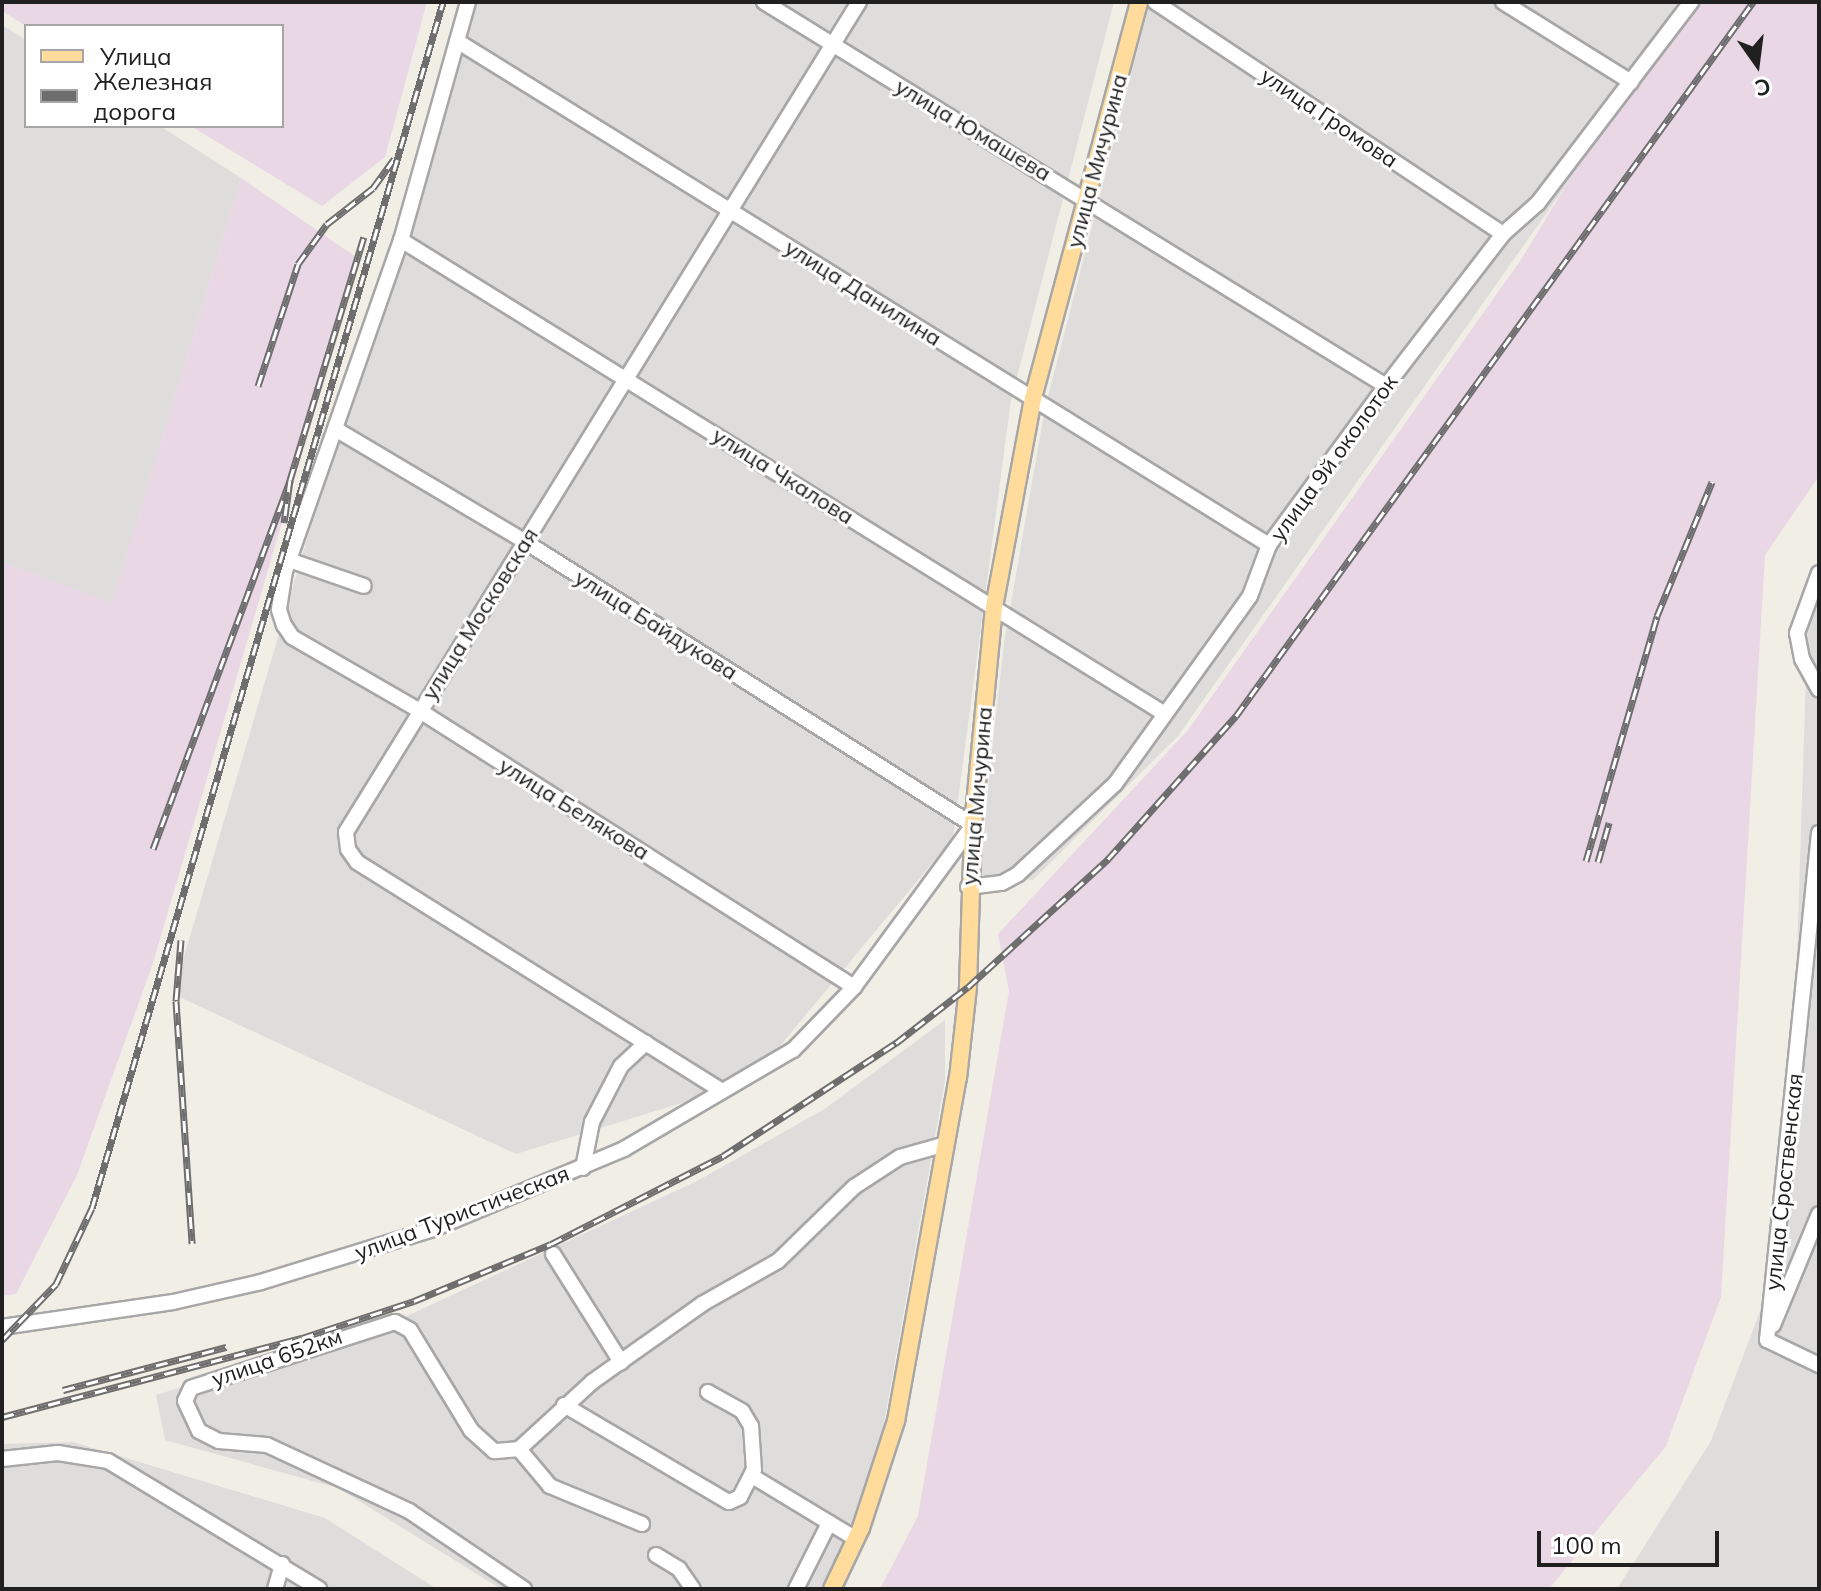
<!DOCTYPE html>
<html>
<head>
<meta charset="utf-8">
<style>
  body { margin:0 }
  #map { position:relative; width:1821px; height:1591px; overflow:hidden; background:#f1eee5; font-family:Mulish,sans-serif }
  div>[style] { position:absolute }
  .residential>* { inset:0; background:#dedddc }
  .industrial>* { inset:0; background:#ead7e5 }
  .roads { filter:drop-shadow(2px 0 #a7a7a7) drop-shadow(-2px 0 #a7a7a7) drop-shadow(0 2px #a7a7a7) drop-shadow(0 -2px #a7a7a7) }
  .minor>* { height:14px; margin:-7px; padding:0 7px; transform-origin:7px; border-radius:7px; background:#fff }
  .major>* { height:16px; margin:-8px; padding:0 8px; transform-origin:8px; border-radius:8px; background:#ffdc9c }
  .rail>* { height:7px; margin-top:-3.5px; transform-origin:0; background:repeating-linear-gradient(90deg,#fff 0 12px,#6e6e6e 0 24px); box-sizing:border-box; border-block:2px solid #6e6e6e }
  span { translate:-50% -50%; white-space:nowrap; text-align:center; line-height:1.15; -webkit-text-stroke:6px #fff; paint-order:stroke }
  .street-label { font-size:22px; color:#202020 }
  .frame { position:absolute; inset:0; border:4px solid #202020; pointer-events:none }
  .legend { position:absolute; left:24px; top:24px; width:260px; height:104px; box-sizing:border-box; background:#fff; border:2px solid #a6a6a6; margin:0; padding:10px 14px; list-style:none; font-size:24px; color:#202020 }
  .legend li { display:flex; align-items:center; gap:16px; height:40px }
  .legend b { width:40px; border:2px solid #a6a6a6 }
  .north { position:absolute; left:1717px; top:24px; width:80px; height:80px; -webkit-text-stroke:6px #fff; paint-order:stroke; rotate:166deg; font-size:22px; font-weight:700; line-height:32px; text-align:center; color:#202020 }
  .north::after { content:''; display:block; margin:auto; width:28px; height:36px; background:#202020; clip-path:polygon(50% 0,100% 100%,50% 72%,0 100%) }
  .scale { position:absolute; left:1537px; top:1531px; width:182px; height:36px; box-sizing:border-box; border:4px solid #202020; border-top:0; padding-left:10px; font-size:24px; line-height:28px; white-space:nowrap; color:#202020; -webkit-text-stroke:6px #fff; paint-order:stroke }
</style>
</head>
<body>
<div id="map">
  <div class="residential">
    <i style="clip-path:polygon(465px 2px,1114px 2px,1011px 400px,953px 838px,750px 1082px,516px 1154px,173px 994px)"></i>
    <i style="clip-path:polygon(1150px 2px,1683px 2px,1593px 147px,1178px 736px,1033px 880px,978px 875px,1004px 643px,1045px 408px)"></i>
    <i style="clip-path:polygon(2px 25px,26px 40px,26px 126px,160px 126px,241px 178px,112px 604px,2px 562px)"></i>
    <i style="clip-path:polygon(1819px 573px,1819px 1589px,1617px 1589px,1711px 1441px,1788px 1237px,1808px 611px)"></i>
    <i style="clip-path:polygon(945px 1020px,945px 1080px,878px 1457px,854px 1526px,821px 1589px,501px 1589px,338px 1488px,165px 1440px,156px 1395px,392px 1323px,697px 1181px,823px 1110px)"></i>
    <i style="clip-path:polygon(73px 1442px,325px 1518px,437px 1589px,2px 1589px,2px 1444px)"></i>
  </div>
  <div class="industrial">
    <i style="clip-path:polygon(2px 2px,427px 2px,385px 157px,322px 206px,191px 126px,282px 126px,282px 26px,26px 26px,2px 11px)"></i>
    <i style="clip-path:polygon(1678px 2px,1819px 2px,1819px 476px,1765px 555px,1721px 1297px,1666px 1446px,1549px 1589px,880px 1589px,918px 1516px,1009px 991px,998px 934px,1188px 730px,1520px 261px)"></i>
    <i style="clip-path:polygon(241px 178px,359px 259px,153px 963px,77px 1175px,16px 1294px,2px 1296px,2px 562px,112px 603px)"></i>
  </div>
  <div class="roads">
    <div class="minor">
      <i style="left:468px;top:2px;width:247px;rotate:105.7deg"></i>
      <i style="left:401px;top:240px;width:351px;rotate:109.3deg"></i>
      <i style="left:285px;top:571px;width:39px;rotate:99deg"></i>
      <i style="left:279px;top:610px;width:16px;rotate:72deg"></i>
      <i style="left:284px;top:625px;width:14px;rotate:56deg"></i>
      <i style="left:292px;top:637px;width:148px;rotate:30deg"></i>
      <i style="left:420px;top:711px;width:514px;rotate:32.45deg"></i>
      <i style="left:764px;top:2px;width:731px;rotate:31.69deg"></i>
      <i style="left:1155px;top:2px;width:418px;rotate:33.7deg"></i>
      <i style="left:1503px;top:2px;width:151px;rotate:32deg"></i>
      <i style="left:457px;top:41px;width:956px;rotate:31.83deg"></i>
      <i style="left:401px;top:240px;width:899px;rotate:31.82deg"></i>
      <i style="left:289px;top:560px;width:79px;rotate:19.1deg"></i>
      <i style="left:1819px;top:573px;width:64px;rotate:110.1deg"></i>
      <i style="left:1797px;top:633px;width:26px;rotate:79deg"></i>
      <i style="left:1802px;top:659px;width:35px;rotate:61deg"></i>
      <i style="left:968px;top:887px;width:34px;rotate:-7deg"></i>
      <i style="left:1002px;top:883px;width:18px;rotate:-29deg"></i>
      <i style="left:1018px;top:874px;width:132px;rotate:-42.9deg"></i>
      <i style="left:1115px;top:784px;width:231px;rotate:-54.3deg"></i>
      <i style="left:1250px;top:596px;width:54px;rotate:-69.6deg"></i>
      <i style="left:1269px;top:545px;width:197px;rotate:-53.7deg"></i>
      <i style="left:1386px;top:386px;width:192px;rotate:-52.4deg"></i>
      <i style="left:1503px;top:234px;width:47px;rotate:-41.5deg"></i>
      <i style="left:1538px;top:203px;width:253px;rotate:-52.7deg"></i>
      <i style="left:722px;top:1091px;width:431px;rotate:-147.9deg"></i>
      <i style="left:357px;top:862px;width:16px;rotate:-125deg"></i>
      <i style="left:348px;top:849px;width:17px;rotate:-97deg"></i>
      <i style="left:346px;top:832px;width:976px;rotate:-58.28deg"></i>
      <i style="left:583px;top:1168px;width:47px;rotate:-78.9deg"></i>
      <i style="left:592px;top:1122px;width:63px;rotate:-62.6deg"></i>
      <i style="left:621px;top:1066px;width:34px;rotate:-43deg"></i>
      <i style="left:553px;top:1254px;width:128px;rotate:57.8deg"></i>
      <i style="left:1773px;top:1325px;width:120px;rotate:-67.5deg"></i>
      <i style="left:2px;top:1327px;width:173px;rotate:-8.3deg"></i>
      <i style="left:173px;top:1302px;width:90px;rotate:-12.8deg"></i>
      <i style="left:261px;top:1282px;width:180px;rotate:-17.1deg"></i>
      <i style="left:433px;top:1229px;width:207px;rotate:-22.7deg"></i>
      <i style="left:624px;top:1149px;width:196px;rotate:-30.4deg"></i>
      <i style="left:793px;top:1050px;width:88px;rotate:-45.9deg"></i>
      <i style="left:854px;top:987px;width:201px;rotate:-53.7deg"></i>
      <i style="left:973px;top:825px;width:531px;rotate:-147.69deg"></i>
      <i style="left:524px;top:541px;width:217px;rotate:-149.3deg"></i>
      <i style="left:1767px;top:1340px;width:510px;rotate:-84.14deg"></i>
      <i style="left:1767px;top:1340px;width:58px;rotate:25.7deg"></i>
      <i style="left:564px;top:1405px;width:191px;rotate:30.5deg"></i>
      <i style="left:729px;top:1502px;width:12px;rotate:-24deg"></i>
      <i style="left:740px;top:1497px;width:30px;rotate:-63deg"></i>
      <i style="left:754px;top:1470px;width:44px;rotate:-93.9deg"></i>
      <i style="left:751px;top:1426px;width:17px;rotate:-121deg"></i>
      <i style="left:742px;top:1411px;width:39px;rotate:-151deg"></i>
      <i style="left:519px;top:1449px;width:25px;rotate:175deg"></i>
      <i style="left:494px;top:1451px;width:31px;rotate:-138deg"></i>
      <i style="left:471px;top:1430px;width:117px;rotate:-121.4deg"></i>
      <i style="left:410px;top:1330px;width:17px;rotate:-152deg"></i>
      <i style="left:395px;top:1322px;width:214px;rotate:162.1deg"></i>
      <i style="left:191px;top:1388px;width:14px;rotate:115deg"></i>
      <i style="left:185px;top:1401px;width:33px;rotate:65deg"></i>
      <i style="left:199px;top:1431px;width:22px;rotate:27deg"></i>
      <i style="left:219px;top:1441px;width:48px;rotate:4.8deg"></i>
      <i style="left:267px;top:1445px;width:157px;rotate:24.9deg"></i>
      <i style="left:409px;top:1511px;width:139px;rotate:34.1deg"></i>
      <i style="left:2px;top:1459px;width:56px;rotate:-6.1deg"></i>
      <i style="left:58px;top:1453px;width:51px;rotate:9.1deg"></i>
      <i style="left:108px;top:1461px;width:247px;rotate:31.2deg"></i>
      <i style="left:752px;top:1476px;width:122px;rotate:31.2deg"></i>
      <i style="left:642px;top:1524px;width:100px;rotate:-157.6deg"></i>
      <i style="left:550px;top:1486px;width:48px;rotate:-130deg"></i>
      <i style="left:519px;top:1449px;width:99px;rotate:-42.5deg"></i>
      <i style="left:592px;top:1382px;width:135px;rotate:-35.3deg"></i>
      <i style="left:702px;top:1304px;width:87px;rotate:-29.5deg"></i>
      <i style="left:778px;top:1261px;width:106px;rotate:-44.2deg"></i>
      <i style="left:854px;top:1187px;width:55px;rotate:-33.1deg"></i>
      <i style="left:900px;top:1157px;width:44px;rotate:-15.9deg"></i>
      <i style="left:656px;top:1555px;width:27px;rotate:31deg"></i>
      <i style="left:679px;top:1569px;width:24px;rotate:55deg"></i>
      <i style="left:275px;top:1589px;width:26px;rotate:-74deg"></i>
      <i style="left:796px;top:1589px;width:74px;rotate:-63.4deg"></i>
    </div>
    <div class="major">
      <i style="left:832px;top:1589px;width:68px;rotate:-64.6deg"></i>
      <i style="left:861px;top:1528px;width:113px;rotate:-71.9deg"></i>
      <i style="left:896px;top:1421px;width:349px;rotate:-79.8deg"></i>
      <i style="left:958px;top:1078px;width:92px;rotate:-83.7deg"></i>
      <i style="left:968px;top:987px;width:162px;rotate:-88.2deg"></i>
      <i style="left:973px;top:825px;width:219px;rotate:-84.5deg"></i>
      <i style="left:994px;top:607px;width:213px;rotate:-79.4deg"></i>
      <i style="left:1033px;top:398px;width:410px;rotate:-75deg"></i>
    </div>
  </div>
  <div class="rail">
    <i style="left:258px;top:386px;width:128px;rotate:-71.8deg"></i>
    <i style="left:298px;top:264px;width:49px;rotate:-54.1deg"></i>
    <i style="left:327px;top:224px;width:58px;rotate:-38deg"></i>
    <i style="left:373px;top:188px;width:36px;rotate:-54deg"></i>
    <i style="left:290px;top:480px;width:254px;rotate:-73.1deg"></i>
    <i style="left:153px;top:849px;width:394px;rotate:-69.6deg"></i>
    <i style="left:290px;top:480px;width:43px;rotate:97.9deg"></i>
    <i style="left:1586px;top:861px;width:255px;rotate:-73.8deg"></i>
    <i style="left:1657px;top:616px;width:145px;rotate:-67.7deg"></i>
    <i style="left:1598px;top:862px;width:41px;rotate:-74.2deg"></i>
    <i style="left:181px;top:940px;width:61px;rotate:94.7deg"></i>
    <i style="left:176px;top:1001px;width:243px;rotate:86.2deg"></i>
    <i style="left:2px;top:1340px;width:78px;rotate:-46deg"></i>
    <i style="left:56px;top:1284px;width:84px;rotate:-64.7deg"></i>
    <i style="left:92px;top:1208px;width:1256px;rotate:-73.77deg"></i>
    <i style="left:63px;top:1390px;width:169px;rotate:-14.8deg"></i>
    <i style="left:2px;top:1417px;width:310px;rotate:-14.8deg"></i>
    <i style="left:302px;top:1338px;width:118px;rotate:-18.3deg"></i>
    <i style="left:414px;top:1301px;width:148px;rotate:-22.6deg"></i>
    <i style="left:551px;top:1244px;width:193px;rotate:-27.1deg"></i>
    <i style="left:723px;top:1156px;width:207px;rotate:-33.2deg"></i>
    <i style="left:896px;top:1043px;width:91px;rotate:-37.9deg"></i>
    <i style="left:968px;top:987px;width:190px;rotate:-42.4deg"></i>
    <i style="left:1108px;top:859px;width:192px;rotate:-48.2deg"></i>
    <i style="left:1236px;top:716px;width:882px;rotate:-54.09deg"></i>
  </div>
  <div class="street-label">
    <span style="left:1329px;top:118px;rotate:34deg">улица Громова</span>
    <span style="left:973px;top:130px;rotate:31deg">улица Юмашева</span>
    <span style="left:1097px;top:161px;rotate:-75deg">улица Мичурина</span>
    <span style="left:863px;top:293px;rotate:32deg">улица Данилина</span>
    <span style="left:1334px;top:458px;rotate:-54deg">улица 9й околоток</span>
    <span style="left:783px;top:476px;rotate:32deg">улица Чкалова</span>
    <span style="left:480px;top:614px;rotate:-58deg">улица Московская</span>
    <span style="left:656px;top:625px;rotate:32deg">улица Байдукова</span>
    <span style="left:977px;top:796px;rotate:-85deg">улица Мичурина</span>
    <span style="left:574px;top:809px;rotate:32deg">улица Белякова</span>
    <span style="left:1784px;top:1182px;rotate:-84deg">улица Сроственская</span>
    <span style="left:462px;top:1213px;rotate:-21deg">улица Туристическая</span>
    <span style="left:277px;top:1358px;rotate:-19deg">улица 652км</span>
  </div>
  <div class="frame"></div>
  <ul class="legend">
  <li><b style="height:10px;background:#ffdc9c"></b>Улица</li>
  <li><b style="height:10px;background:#6e6e6e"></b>Железная дорога</li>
  </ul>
  <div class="north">С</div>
  <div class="scale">100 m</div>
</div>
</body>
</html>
